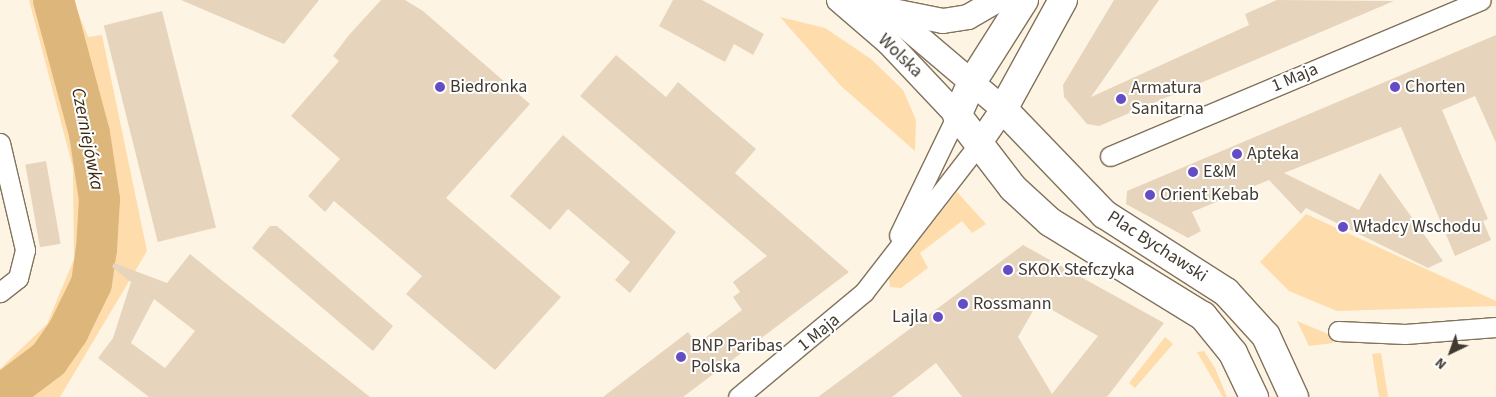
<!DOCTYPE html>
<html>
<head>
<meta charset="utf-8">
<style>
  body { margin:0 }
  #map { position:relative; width:1496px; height:397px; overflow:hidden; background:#fef4e4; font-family:"Source Sans 3",sans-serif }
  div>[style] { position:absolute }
  .green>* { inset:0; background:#fedcab }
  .river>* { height:41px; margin:-20.5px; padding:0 20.5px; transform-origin:20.5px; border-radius:20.5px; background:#ddb67b }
  .building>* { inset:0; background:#e6d5bc; transform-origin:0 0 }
  .roads { filter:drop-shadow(1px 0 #81725b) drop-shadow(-1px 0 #81725b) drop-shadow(0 1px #81725b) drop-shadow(0 -1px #81725b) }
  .minor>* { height:19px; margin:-9.5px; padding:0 9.5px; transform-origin:9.5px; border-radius:9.5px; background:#fff }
  .tertiary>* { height:24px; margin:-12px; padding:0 12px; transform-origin:12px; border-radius:12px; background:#fff }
  .secondary>* { height:28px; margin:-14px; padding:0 14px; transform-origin:14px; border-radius:14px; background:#fff }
  .dots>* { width:14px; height:14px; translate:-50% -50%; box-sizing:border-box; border:2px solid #fff; border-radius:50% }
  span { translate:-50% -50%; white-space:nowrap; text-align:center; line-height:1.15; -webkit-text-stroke:4px #fff; paint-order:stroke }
  .street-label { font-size:18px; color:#413a30 }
  .poi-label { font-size:18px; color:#413a30 }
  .left { translate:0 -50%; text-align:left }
  .right { translate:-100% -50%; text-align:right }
  .water-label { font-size:19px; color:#3b2a10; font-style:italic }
  .north { position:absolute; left:1426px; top:327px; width:50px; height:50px; -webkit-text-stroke:4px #fff; paint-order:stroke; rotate:222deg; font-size:14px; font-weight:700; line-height:20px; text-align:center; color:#413a30 }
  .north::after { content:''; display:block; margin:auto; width:18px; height:22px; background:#413a30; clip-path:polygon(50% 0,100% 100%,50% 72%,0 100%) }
</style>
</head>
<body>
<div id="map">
  <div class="green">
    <i style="clip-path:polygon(29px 0,73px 0,88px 37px,102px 35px,147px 251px,60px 397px,0 397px,0 369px,47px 324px,74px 259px,73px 168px)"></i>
    <i style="clip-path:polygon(780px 17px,825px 28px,871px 59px,903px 90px,916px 120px,915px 151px,841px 86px)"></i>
    <i style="clip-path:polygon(957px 192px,986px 224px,972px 233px,962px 221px,920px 253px,928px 268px,901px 288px,890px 287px,889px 278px)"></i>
    <i style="clip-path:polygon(1306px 214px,1496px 301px,1496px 306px,1337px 311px,1289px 291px,1260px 262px)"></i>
    <i style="clip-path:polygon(1297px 321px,1333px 336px,1333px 343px,1309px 346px)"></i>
    <i style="clip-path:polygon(1165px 337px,1173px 344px,1135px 388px,1129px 383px)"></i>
    <i style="clip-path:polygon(1204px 351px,1215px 368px,1227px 397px,1223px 397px,1197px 352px)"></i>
    <i style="clip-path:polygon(1381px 353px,1386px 384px,1388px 397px,1379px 397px,1372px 354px)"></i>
  </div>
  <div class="river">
    <i style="left:0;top:395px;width:60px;rotate:-36.9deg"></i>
    <i style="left:48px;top:359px;width:35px;rotate:-55deg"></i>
    <i style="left:68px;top:330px;width:52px;rotate:-63.9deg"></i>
    <i style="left:91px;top:283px;width:34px;rotate:-82deg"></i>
    <i style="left:96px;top:249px;width:50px;rotate:-86.6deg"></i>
    <i style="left:99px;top:199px;width:67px;rotate:-98.6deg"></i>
    <i style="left:89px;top:133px;width:138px;rotate:-105.1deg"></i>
  </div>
  <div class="building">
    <i style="clip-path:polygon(181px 0,319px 0,284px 44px)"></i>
    <i style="clip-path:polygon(381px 0,405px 0,423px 11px,530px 104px,446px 198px,561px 297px,495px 370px,406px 294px,422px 276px,334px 201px,325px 212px,308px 196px,340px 159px,291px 116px,339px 61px,333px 56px,349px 35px)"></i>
    <i style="clip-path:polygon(673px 0,702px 0,764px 34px,753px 55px,734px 44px,725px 62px,659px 26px)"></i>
    <i style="clip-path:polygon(1114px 0,1159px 0,1091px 97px,1249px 25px,1245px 14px,1277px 0,1394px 1px,1099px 126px,1087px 124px,1064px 97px,1063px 85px)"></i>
    <i style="left:162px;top:11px;width:223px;height:60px;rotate:76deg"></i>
    <i style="clip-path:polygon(1496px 35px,1496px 143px,1475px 96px,1442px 110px,1488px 219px,1483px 221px,1491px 240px,1455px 256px,1401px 127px,1284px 173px,1359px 210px,1380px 173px,1443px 261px,1428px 268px,1306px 208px,1301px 214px,1269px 180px,1192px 212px,1201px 231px,1188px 238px,1126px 204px,1127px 191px)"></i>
    <i style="clip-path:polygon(616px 55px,666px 97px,678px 82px,756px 149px,735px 173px,849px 272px,683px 397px,603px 397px,688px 332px,697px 344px,742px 310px,733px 297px,740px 292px,733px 282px,767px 256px,580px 96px)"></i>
    <i style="clip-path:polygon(563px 135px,676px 232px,630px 293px,615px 280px,630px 262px,568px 209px,550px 230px,510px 196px)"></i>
    <i style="left:46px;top:161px;width:84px;height:21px;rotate:80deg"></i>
    <i style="clip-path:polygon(270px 226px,277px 226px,393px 326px,373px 351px,252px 248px)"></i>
    <i style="clip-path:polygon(evenodd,1023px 245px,1164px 323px,1107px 397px,962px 397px,936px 363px,892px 397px,818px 397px,1023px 245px,1038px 302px,1098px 336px,1052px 394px,1018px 337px,1038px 302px)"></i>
    <i style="clip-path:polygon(evenodd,190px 254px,223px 281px,370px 397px,149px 397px,98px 358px,113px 338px,131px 282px,112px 267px,114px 263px,167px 283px,190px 254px,154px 299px,195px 331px,165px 368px,131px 343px,154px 299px)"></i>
  </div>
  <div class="roads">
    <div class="minor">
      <i style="left:0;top:143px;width:110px;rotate:76.8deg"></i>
      <i style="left:25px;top:250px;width:29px;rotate:104deg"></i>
      <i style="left:18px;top:278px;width:23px;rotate:142deg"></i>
      <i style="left:1110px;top:156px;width:402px;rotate:-22.8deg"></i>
      <i style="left:899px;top:235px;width:133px;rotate:-64.2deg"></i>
      <i style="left:1338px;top:331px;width:67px;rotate:2.6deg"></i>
      <i style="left:1405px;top:334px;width:91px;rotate:-4.4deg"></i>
      <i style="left:738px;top:397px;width:164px;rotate:-39.8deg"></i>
      <i style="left:864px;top:292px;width:187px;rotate:-52.2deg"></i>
    </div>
    <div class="tertiary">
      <i style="left:839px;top:0;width:65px;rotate:40.6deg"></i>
      <i style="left:888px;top:42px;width:100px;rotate:46.6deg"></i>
      <i style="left:864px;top:0;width:22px;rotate:22deg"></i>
      <i style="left:884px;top:8px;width:156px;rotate:40.3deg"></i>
      <i style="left:1003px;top:109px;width:42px;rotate:124.4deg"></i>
      <i style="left:893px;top:11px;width:51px;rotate:11.3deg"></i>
      <i style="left:943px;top:21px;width:25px;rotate:-9deg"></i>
      <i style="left:968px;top:17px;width:34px;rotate:-30deg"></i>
    </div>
    <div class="secondary">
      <i style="left:1024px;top:0;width:97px;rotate:122.4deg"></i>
      <i style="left:972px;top:82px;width:36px;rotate:114deg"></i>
      <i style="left:957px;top:115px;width:92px;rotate:52.5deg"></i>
      <i style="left:1013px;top:188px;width:50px;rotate:42.6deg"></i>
      <i style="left:1050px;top:222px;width:180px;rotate:31.6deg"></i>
      <i style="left:1203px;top:316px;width:48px;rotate:51deg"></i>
      <i style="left:1233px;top:353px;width:49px;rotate:64.5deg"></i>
      <i style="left:1063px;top:0;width:124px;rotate:118.8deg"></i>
      <i style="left:1003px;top:109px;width:146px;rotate:46.1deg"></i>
      <i style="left:1104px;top:214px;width:145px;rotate:32.6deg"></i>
      <i style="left:1226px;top:292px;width:59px;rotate:47.7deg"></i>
      <i style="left:1266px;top:336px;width:67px;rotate:65.3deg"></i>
    </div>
  </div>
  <div class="dots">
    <i style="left:440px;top:87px;background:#644cc5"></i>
    <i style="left:1395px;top:87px;background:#644cc5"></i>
    <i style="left:1121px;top:99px;background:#644cc5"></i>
    <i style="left:1237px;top:154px;background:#644cc5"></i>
    <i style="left:1193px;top:172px;background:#644cc5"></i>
    <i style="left:1150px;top:195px;background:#644cc5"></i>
    <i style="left:1343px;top:227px;background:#644cc5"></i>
    <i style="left:1008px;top:270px;background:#644cc5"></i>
    <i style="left:963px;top:304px;background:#644cc5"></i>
    <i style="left:938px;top:317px;background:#644cc5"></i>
    <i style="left:681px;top:357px;background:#644cc5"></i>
  </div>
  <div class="street-label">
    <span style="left:900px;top:56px;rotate:44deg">Wolska</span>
    <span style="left:1295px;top:78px;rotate:-23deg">1 Maja</span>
    <span style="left:1157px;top:247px;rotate:33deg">Plac Bychawski</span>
    <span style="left:819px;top:333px;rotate:-39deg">1 Maja</span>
  </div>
  <div class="poi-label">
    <span class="left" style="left:450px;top:87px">Biedronka</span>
    <span class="left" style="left:1405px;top:87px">Chorten</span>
    <span class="left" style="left:1131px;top:99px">Armatura<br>Sanitarna</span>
    <span class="left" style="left:1247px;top:154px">Apteka</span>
    <span class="left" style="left:1203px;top:172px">E&amp;M</span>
    <span class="left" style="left:1160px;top:195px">Orient Kebab</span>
    <span class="left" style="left:1353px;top:227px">Władcy Wschodu</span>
    <span class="left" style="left:1018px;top:270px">SKOK Stefczyka</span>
    <span class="left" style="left:973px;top:304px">Rossmann</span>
    <span class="right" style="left:928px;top:317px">Lajla</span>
    <span class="left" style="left:691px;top:357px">BNP Paribas<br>Polska</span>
  </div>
  <div class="water-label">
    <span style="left:87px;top:139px;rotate:79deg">Czerniejówka</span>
  </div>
  <div class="north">N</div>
</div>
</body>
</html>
